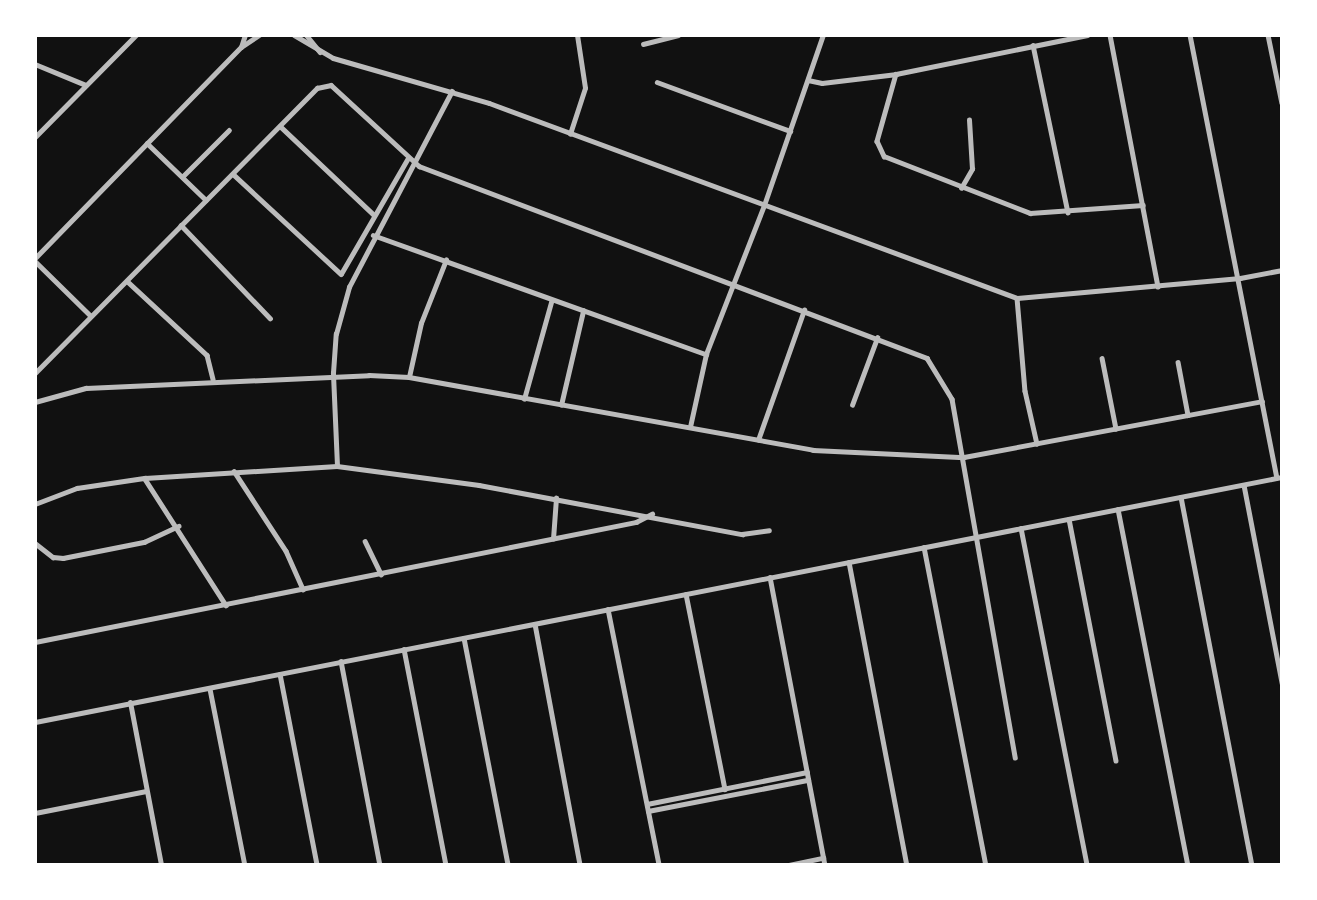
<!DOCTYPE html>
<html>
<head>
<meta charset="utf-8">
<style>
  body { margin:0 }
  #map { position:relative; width:1317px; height:900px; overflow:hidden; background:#111; font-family:Spectral,serif }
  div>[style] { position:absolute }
  .minor>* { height:4.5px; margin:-2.25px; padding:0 2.25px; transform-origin:2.25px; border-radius:2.25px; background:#bcbcbc }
  .tertiary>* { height:5px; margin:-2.5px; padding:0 2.5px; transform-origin:2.5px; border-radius:2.5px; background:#bcbcbc }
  span { translate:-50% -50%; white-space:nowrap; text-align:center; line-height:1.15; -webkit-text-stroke:7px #fff; paint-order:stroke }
  .frame { position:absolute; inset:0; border:37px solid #fff; pointer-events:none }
</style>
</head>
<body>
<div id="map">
  <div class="minor">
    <i style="left:1110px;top:35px;width:256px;rotate:79.2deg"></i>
    <i style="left:1190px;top:35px;width:451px;rotate:78.9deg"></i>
    <i style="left:1268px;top:35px;width:69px;rotate:78.4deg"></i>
    <i style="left:643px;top:44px;width:36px;rotate:-14deg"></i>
    <i style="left:1033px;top:45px;width:171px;rotate:78.2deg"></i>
    <i style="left:35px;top:64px;width:55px;rotate:22.4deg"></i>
    <i style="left:896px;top:74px;width:70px;rotate:105.8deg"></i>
    <i style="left:877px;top:141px;width:17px;rotate:65deg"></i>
    <i style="left:884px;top:156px;width:157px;rotate:21.3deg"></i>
    <i style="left:1030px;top:213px;width:113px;rotate:-4deg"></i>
    <i style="left:808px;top:80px;width:14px;rotate:12deg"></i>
    <i style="left:822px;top:83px;width:75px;rotate:-6.9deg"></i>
    <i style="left:896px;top:74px;width:195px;rotate:-11.5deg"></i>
    <i style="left:657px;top:82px;width:142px;rotate:20.2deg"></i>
    <i style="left:280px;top:126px;width:129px;rotate:43.4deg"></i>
    <i style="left:570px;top:134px;width:48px;rotate:-71.9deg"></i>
    <i style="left:585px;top:88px;width:54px;rotate:-98.6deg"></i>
    <i style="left:35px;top:137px;width:144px;rotate:-45.3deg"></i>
    <i style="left:147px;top:143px;width:82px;rotate:44deg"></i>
    <i style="left:233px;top:174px;width:147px;rotate:42.8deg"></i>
    <i style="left:341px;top:274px;width:134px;rotate:-60deg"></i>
    <i style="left:182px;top:177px;width:66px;rotate:-45deg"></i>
    <i style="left:961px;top:188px;width:22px;rotate:-60deg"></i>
    <i style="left:972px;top:169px;width:49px;rotate:-93.5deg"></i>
    <i style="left:181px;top:225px;width:129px;rotate:46.3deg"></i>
    <i style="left:373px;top:235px;width:354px;rotate:19.7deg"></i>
    <i style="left:35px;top:261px;width:77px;rotate:44.5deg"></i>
    <i style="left:127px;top:281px;width:109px;rotate:42.8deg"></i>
    <i style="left:207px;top:355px;width:25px;rotate:76deg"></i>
    <i style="left:1017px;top:298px;width:93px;rotate:85.1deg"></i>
    <i style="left:1025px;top:391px;width:54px;rotate:77.2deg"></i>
    <i style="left:1102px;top:358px;width:72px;rotate:78.8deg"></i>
    <i style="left:1178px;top:362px;width:54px;rotate:79.3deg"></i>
    <i style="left:35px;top:373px;width:401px;rotate:-45.3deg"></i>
    <i style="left:317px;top:88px;width:14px;rotate:-12deg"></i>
    <i style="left:331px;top:85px;width:120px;rotate:42.6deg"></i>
    <i style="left:419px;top:166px;width:543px;rotate:20.7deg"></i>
    <i style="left:927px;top:358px;width:48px;rotate:58.6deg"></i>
    <i style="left:952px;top:399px;width:364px;rotate:80deg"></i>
    <i style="left:409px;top:377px;width:55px;rotate:-77.5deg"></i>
    <i style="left:421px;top:323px;width:68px;rotate:-68.4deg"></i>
    <i style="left:524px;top:399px;width:101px;rotate:-74.4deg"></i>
    <i style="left:35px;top:402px;width:53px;rotate:-15.4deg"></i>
    <i style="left:86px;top:388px;width:283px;rotate:-2.6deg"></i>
    <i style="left:369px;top:375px;width:40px;rotate:2.9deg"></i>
    <i style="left:409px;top:377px;width:411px;rotate:10.2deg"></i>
    <i style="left:813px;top:450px;width:151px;rotate:2.7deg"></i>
    <i style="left:964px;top:457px;width:303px;rotate:-10.6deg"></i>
    <i style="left:561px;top:405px;width:97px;rotate:-76.8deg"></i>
    <i style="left:852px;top:405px;width:72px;rotate:-69.5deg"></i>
    <i style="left:690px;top:427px;width:75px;rotate:-77.6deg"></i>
    <i style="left:706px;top:354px;width:160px;rotate:-68.7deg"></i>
    <i style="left:758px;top:440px;width:138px;rotate:-70.5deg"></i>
    <i style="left:337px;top:466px;width:93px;rotate:-92.5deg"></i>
    <i style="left:333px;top:373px;width:39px;rotate:-86deg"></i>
    <i style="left:336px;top:334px;width:49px;rotate:-74.5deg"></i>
    <i style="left:349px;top:287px;width:221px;rotate:-62.3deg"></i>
    <i style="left:234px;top:471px;width:95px;rotate:57deg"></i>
    <i style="left:286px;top:551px;width:42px;rotate:65.9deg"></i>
    <i style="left:145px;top:479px;width:150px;rotate:57.3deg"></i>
    <i style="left:1244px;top:485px;width:202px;rotate:79.1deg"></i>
    <i style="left:1181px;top:497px;width:375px;rotate:79.1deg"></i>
    <i style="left:35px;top:504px;width:45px;rotate:-20.9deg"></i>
    <i style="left:77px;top:488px;width:69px;rotate:-8.4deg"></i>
    <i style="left:145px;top:478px;width:192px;rotate:-3.6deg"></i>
    <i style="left:337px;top:466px;width:143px;rotate:7.6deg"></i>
    <i style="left:479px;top:485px;width:268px;rotate:10.6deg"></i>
    <i style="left:742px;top:534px;width:27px;rotate:-8deg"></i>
    <i style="left:1118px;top:509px;width:363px;rotate:78.9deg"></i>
    <i style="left:1069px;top:519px;width:246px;rotate:79deg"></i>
    <i style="left:1021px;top:528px;width:343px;rotate:78.9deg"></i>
    <i style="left:553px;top:539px;width:41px;rotate:-85.8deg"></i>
    <i style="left:365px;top:541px;width:37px;rotate:64deg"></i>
    <i style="left:35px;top:543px;width:23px;rotate:38deg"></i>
    <i style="left:53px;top:557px;width:10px;rotate:6deg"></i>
    <i style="left:63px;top:558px;width:83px;rotate:-11.2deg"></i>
    <i style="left:144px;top:542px;width:38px;rotate:-25deg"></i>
    <i style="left:924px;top:547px;width:324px;rotate:79deg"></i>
    <i style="left:849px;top:562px;width:309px;rotate:79.2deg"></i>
    <i style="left:770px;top:577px;width:293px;rotate:79.2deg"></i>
    <i style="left:686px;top:594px;width:199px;rotate:78.7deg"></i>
    <i style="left:608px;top:609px;width:261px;rotate:78.7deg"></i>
    <i style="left:535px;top:624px;width:245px;rotate:79.4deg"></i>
    <i style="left:464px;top:638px;width:231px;rotate:79deg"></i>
    <i style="left:35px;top:642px;width:613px;rotate:-11.29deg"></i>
    <i style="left:636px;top:522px;width:18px;rotate:-27deg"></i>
    <i style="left:404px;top:649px;width:220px;rotate:79deg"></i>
    <i style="left:341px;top:661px;width:208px;rotate:79.2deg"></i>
    <i style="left:280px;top:674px;width:195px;rotate:79deg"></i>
    <i style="left:210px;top:689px;width:179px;rotate:78.8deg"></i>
    <i style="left:647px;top:804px;width:163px;rotate:-11.3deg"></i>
    <i style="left:648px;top:811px;width:163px;rotate:-11deg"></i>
    <i style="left:35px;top:813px;width:113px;rotate:-11.2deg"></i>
    <i style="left:789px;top:865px;width:35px;rotate:-12deg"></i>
  </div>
  <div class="tertiary">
    <i style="left:294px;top:35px;width:45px;rotate:30.5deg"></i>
    <i style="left:333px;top:58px;width:162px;rotate:16.1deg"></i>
    <i style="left:489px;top:103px;width:563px;rotate:20.27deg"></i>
    <i style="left:1017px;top:298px;width:224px;rotate:-5.1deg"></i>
    <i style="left:1240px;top:278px;width:43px;rotate:-10.8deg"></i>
    <i style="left:306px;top:35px;width:22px;rotate:51deg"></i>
    <i style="left:241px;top:47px;width:13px;rotate:-72deg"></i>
    <i style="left:764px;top:205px;width:180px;rotate:-70.9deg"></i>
    <i style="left:35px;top:258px;width:295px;rotate:-45.7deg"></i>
    <i style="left:241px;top:47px;width:22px;rotate:-34deg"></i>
    <i style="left:130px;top:702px;width:166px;rotate:79.2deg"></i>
    <i style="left:35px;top:722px;width:1271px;rotate:-11.12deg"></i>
  </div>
  <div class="frame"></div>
</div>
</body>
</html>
